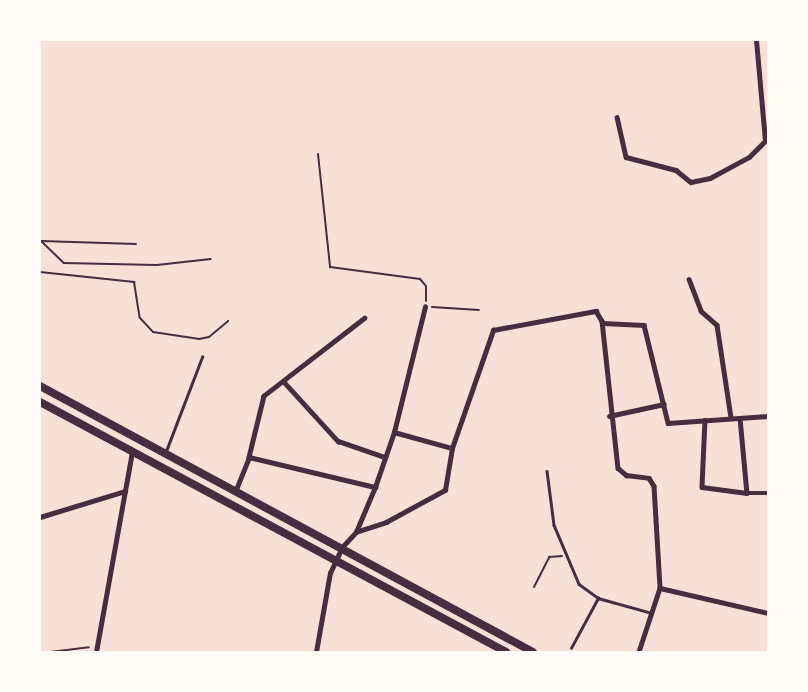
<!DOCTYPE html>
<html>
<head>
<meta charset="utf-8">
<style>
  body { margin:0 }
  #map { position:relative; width:808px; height:692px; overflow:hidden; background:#f7e1d7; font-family:"Sofia Sans Condensed",sans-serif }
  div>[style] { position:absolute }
  .path>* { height:2px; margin:-1px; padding:0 1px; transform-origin:1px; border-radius:1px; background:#4a2c40 }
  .service>* { height:2.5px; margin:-1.25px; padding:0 1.25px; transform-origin:1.25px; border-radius:1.25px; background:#4a2c40 }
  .minor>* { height:4.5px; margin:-2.25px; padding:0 2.25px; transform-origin:2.25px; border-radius:2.25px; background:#4a2c40 }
  .trunk>* { height:8px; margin:-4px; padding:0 4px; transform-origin:4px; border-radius:4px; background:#4a2c40 }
  span { translate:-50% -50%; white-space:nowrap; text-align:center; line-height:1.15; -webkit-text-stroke:4px #fffaf5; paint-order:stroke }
  .frame { position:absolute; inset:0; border:41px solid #fffaf5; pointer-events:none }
</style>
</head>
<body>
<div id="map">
  <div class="path">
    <i style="left:318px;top:154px;width:114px;rotate:83.9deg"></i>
    <i style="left:330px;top:267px;width:91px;rotate:7.6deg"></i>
    <i style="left:420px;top:279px;width:9px;rotate:49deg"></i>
    <i style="left:426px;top:286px;width:15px;rotate:90deg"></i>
    <i style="left:40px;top:240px;width:33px;rotate:44deg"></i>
    <i style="left:64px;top:263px;width:93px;rotate:1.2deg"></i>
    <i style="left:157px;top:265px;width:54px;rotate:-6.3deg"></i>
    <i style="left:41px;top:241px;width:95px;rotate:1.8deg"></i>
    <i style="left:40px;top:272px;width:95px;rotate:6.1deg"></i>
    <i style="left:134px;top:282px;width:36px;rotate:81deg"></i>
    <i style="left:140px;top:318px;width:19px;rotate:47deg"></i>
    <i style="left:153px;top:332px;width:47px;rotate:8.7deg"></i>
    <i style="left:199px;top:339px;width:10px;rotate:-11deg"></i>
    <i style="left:209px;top:337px;width:25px;rotate:-40deg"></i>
    <i style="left:432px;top:307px;width:47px;rotate:3.7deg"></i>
    <i style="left:534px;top:587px;width:34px;rotate:-63deg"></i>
    <i style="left:549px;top:557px;width:13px;rotate:-4deg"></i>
    <i style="left:50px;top:652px;width:39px;rotate:-7deg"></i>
  </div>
  <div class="service">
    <i style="left:166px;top:451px;width:101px;rotate:-69deg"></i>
    <i style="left:547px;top:471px;width:54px;rotate:82.6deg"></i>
    <i style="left:554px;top:525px;width:64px;rotate:67deg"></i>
    <i style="left:579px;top:584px;width:24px;rotate:36deg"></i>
    <i style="left:598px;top:598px;width:56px;rotate:15.5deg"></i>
    <i style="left:571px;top:648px;width:57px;rotate:-61.6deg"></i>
  </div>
  <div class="minor">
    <i style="left:617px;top:117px;width:41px;rotate:77.3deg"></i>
    <i style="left:626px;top:157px;width:52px;rotate:14.6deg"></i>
    <i style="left:676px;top:170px;width:19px;rotate:39deg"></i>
    <i style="left:691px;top:182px;width:19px;rotate:-12deg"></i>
    <i style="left:710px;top:178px;width:44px;rotate:-28.3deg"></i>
    <i style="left:749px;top:157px;width:23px;rotate:-45deg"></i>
    <i style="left:765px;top:141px;width:101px;rotate:-95.1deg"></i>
    <i style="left:689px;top:279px;width:34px;rotate:69deg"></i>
    <i style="left:701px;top:311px;width:21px;rotate:41deg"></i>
    <i style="left:717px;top:325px;width:94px;rotate:81.4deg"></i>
    <i style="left:365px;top:318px;width:128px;rotate:142.3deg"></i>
    <i style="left:264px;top:396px;width:63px;rotate:103.8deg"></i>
    <i style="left:249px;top:457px;width:130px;rotate:13.4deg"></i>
    <i style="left:602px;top:323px;width:42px;rotate:2.7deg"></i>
    <i style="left:644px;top:325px;width:101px;rotate:76.2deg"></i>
    <i style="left:668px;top:423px;width:100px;rotate:-4deg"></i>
    <i style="left:285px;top:383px;width:79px;rotate:47.6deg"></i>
    <i style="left:338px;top:441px;width:50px;rotate:18.8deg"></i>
    <i style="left:609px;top:416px;width:56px;rotate:-12.3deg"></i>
    <i style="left:740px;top:418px;width:75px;rotate:84.7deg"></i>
    <i style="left:747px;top:493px;width:21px"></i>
    <i style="left:705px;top:420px;width:67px;rotate:92.6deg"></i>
    <i style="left:702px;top:487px;width:45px;rotate:7.6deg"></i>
    <i style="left:394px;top:432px;width:60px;rotate:15.4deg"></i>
    <i style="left:235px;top:492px;width:38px;rotate:-68deg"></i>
    <i style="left:40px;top:517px;width:89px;rotate:-17deg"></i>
    <i style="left:356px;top:532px;width:32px;rotate:-18deg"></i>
    <i style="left:386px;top:522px;width:67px;rotate:-28.5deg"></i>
    <i style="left:445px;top:490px;width:43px;rotate:-80.5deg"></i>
    <i style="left:452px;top:448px;width:125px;rotate:-70.8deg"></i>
    <i style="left:493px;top:330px;width:105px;rotate:-10.5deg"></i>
    <i style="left:596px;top:311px;width:12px;rotate:59deg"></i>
    <i style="left:602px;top:321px;width:148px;rotate:83.8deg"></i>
    <i style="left:618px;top:468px;width:11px;rotate:41deg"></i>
    <i style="left:626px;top:475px;width:23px;rotate:7deg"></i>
    <i style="left:649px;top:478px;width:9px;rotate:58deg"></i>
    <i style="left:654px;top:486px;width:102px;rotate:86.6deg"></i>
    <i style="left:660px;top:588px;width:67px;rotate:108.2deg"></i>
    <i style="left:660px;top:588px;width:111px;rotate:13deg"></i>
    <i style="left:96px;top:652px;width:203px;rotate:-79.8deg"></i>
    <i style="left:316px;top:652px;width:80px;rotate:-80deg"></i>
    <i style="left:330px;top:573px;width:29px;rotate:-65deg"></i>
    <i style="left:342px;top:547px;width:21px;rotate:-47deg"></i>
    <i style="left:356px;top:532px;width:49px;rotate:-67.1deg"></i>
    <i style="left:375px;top:487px;width:58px;rotate:-70.9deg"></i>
    <i style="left:394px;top:432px;width:129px;rotate:-76.1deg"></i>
  </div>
  <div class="trunk">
    <i style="left:40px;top:386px;width:560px;rotate:28.35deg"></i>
    <i style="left:40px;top:402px;width:529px;rotate:28.21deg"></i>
  </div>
  <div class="frame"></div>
</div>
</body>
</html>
